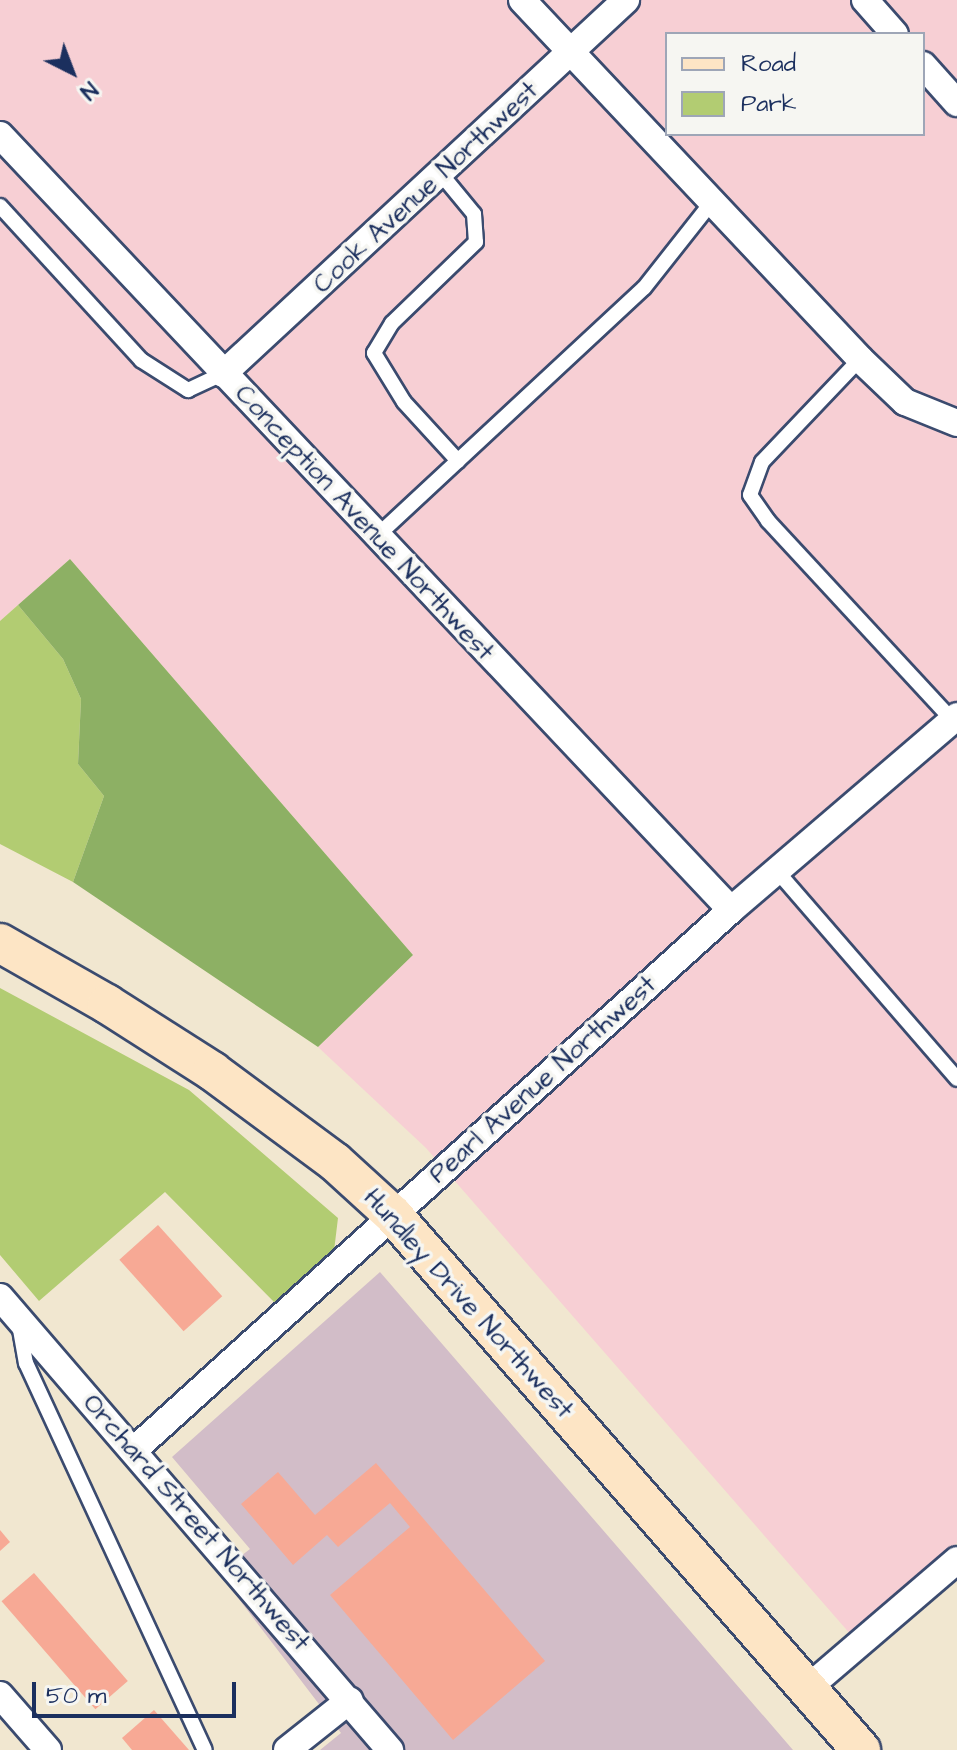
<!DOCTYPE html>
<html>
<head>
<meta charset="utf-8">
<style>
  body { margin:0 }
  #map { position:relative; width:957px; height:1750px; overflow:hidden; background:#f1e7d0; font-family:"Architects Daughter",sans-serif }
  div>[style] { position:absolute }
  .built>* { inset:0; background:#f7cfd4 }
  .industrial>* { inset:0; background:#d2bdc8 }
  .green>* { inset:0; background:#b2cc72 }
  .forest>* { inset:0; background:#8db064 }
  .building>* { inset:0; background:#f7a995; transform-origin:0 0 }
  .roads { filter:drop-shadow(2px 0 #3b4b6f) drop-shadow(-2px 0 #3b4b6f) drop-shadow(0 2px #3b4b6f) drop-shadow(0 -2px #3b4b6f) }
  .lane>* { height:14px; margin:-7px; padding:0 7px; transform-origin:7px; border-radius:7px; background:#fff }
  .street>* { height:26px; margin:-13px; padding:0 13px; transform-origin:13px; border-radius:13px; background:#fff }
  .secondary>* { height:38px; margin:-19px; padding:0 19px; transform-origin:19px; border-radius:19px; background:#fde5c5 }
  span { translate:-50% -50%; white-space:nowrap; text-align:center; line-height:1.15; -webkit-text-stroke:7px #f6f6f2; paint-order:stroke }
  .street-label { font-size:26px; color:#1b2f5e }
  .legend { position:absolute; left:665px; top:32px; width:260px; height:104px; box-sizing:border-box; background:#f6f6f2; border:2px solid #9ea6b7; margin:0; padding:10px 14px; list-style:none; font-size:24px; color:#1b2f5e }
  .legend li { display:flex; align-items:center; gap:16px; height:40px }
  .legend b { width:40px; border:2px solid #9ea6b7 }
  .north { position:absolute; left:32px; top:32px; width:80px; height:80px; -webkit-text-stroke:6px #f6f6f2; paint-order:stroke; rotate:138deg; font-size:22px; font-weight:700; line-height:32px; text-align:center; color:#1b2f5e }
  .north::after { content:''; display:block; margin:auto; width:28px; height:36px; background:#1b2f5e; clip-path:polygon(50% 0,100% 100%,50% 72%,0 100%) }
  .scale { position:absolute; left:32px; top:1682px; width:204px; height:36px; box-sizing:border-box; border:4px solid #1b2f5e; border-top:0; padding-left:10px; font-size:24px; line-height:28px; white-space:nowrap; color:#1b2f5e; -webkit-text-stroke:6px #f6f6f2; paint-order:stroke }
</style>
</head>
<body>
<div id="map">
  <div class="built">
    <i style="clip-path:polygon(evenodd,0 0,957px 0,957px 1543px,852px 1636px,426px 1148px,318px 1047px,413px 955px,70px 559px,0 621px,0 0,667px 34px,923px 34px,923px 134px,667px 134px,667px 34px)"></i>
  </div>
  <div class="industrial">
    <i style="clip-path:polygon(380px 1272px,793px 1750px,320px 1750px,341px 1733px,219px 1573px,250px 1549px,172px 1457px)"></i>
  </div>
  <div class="green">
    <i style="clip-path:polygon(18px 605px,63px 659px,81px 699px,78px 764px,104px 796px,73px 882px,0 844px,0 621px)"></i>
    <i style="clip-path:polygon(0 988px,189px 1090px,338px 1218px,334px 1251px,276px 1304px,165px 1192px,39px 1301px,0 1255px)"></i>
  </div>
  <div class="forest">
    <i style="clip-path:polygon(70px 559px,413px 955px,318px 1047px,73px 882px,104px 796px,78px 764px,81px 699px,63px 659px,18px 605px)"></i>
  </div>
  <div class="building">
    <i style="left:158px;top:1225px;width:96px;height:52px;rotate:48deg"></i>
    <i style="clip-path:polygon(376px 1463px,545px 1661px,453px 1740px,330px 1595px,410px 1527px,390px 1503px,338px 1547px,327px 1535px,293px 1565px,241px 1504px,278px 1472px,315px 1515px)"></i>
    <i style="clip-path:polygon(0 1530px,10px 1542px,0 1551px)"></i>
    <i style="left:34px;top:1573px;width:143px;height:43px;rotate:49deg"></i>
    <i style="clip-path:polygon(154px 1710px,189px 1750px,132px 1750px,122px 1738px)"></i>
  </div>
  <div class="roads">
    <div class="lane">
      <i style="left:441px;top:174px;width:52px;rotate:50.5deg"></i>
      <i style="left:474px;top:214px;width:28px;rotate:86deg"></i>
      <i style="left:476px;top:242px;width:117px;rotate:136deg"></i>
      <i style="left:392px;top:323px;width:35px;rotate:121deg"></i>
      <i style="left:374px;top:353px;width:57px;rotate:58.5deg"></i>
      <i style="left:404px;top:402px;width:80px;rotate:47.5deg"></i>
      <i style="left:0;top:206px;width:209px;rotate:47.5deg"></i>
      <i style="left:141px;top:360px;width:56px;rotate:32.6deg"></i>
      <i style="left:188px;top:390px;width:38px;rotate:-25deg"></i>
      <i style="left:860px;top:359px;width:142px;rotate:133.6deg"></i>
      <i style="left:762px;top:462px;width:35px;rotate:110deg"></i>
      <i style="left:750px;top:495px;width:32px;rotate:55deg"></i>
      <i style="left:768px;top:521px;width:271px;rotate:47.2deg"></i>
      <i style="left:377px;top:536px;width:364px;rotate:-42.9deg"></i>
      <i style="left:644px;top:288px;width:110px;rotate:-51.7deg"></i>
      <i style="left:777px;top:871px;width:275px;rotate:49.1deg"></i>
      <i style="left:19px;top:1324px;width:40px;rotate:80deg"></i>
      <i style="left:26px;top:1363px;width:426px;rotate:65.2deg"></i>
    </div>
    <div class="street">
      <i style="left:522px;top:0;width:493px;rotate:46.7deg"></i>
      <i style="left:860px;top:359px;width:62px;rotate:43.7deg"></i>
      <i style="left:905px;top:402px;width:56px;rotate:22deg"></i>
      <i style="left:865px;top:0;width:45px;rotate:48.6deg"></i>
      <i style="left:923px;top:65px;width:51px;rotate:48.2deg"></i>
      <i style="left:0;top:135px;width:1065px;rotate:46.67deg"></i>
      <i style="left:223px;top:374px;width:550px;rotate:-42.86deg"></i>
      <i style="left:0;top:1297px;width:598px;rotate:49.27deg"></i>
      <i style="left:134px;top:1450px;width:805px;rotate:-42.13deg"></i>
      <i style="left:731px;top:910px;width:298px;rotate:-40.6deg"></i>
      <i style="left:809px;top:1687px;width:195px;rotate:-40.6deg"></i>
      <i style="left:0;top:1695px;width:73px;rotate:48.9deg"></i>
      <i style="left:287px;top:1750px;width:80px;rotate:-38.4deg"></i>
    </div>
    <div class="secondary">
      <i style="left:0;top:943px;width:123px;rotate:29.7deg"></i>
      <i style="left:107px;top:1004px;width:125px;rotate:32.5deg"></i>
      <i style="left:212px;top:1071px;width:153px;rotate:36.5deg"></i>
      <i style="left:335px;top:1162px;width:79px;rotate:42.4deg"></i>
      <i style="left:393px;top:1215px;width:711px;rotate:48.82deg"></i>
    </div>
  </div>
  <div class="street-label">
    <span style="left:426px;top:188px;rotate:-43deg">Cook Avenue Northwest</span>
    <span style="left:364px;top:523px;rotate:47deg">Conception Avenue Northwest</span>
    <span style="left:543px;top:1080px;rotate:-42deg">Pearl Avenue Northwest</span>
    <span style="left:468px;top:1304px;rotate:48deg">Hundley Drive Northwest</span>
    <span style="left:196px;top:1523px;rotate:49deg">Orchard Street Northwest</span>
  </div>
  <ul class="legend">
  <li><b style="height:10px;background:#fde5c5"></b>Road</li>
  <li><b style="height:22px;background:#b2cc72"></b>Park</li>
  </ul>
  <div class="north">N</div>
  <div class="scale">50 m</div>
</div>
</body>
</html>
